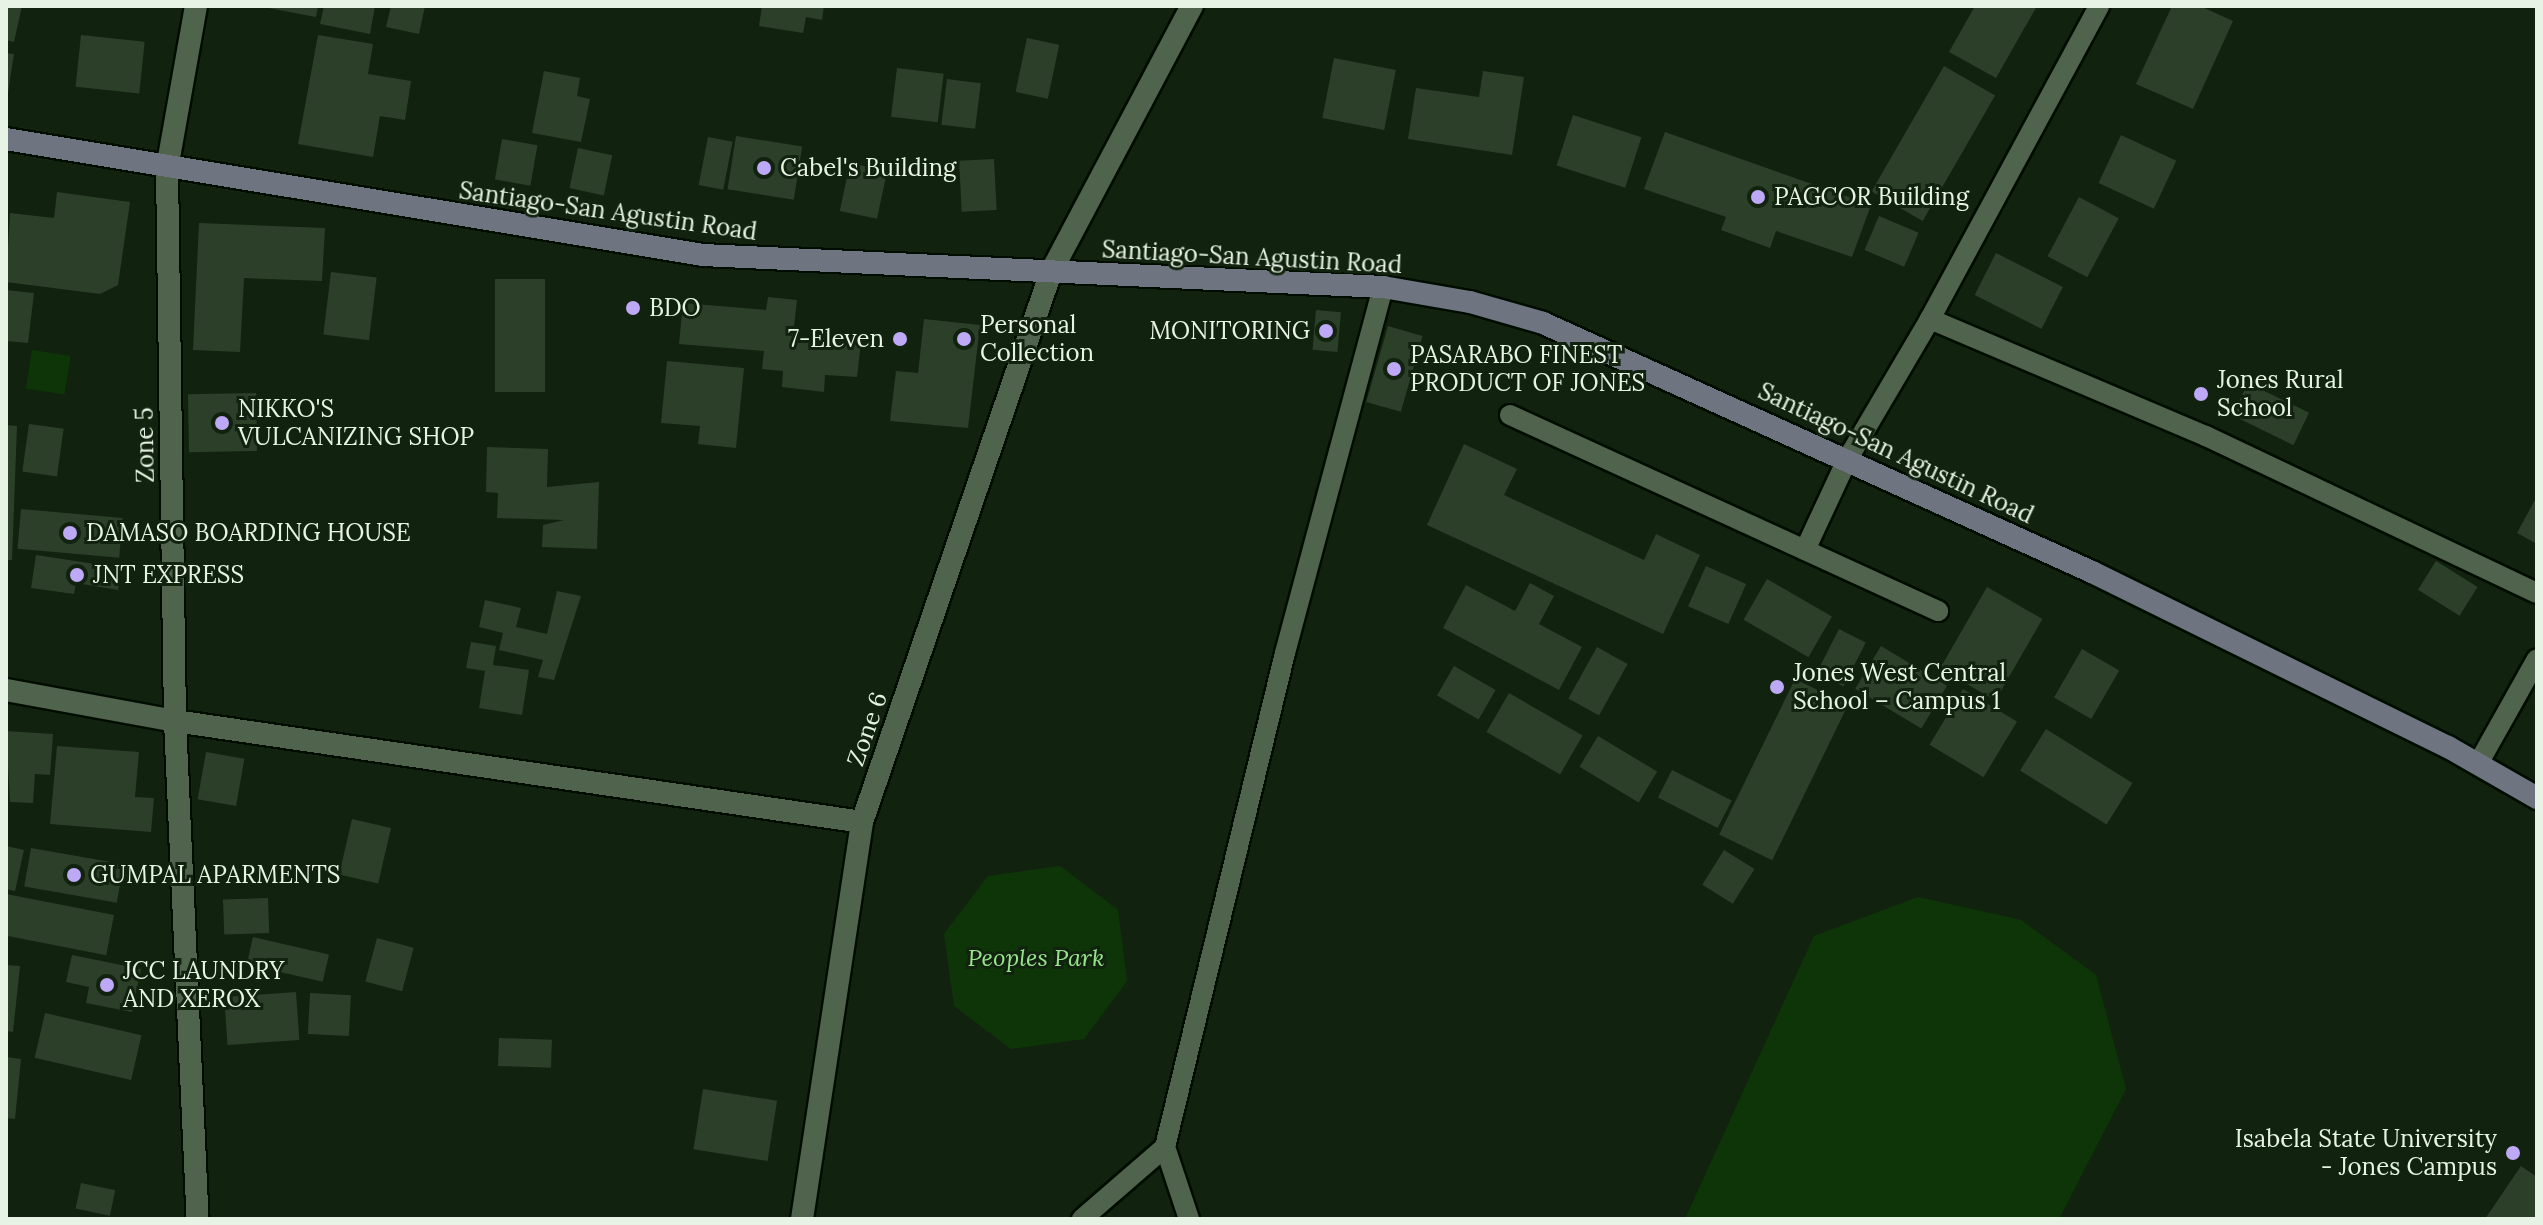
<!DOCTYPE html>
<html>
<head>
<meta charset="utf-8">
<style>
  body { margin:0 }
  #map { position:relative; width:2543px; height:1225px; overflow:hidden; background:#11230e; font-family:Lora,serif }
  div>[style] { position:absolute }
  .green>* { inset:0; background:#0e3508; transform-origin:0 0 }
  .building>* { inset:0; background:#2c3f29; transform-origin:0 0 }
  .roads { filter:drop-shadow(2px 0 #000c00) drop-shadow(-2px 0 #000c00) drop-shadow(0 2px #000c00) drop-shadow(0 -2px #000c00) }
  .service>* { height:20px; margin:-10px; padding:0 10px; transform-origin:10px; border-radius:10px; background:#50644d }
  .minor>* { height:22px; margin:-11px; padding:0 11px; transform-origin:11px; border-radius:11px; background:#50644d }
  .secondary>* { height:22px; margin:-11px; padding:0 11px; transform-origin:11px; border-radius:11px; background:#6e7480 }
  .dots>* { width:22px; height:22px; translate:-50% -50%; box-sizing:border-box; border:4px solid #11230e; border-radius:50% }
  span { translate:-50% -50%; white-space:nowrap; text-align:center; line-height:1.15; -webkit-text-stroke:6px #11230e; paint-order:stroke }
  .poi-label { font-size:24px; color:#e7f3e5 }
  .left { translate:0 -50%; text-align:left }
  .right { translate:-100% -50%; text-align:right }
  .street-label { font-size:24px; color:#e7f3e5 }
  .park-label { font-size:24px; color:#98e48d; font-style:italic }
  .frame { position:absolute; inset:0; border:8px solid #e7f3e5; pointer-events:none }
</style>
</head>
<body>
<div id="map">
  <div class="green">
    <i style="left:32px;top:350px;width:39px;height:39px;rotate:9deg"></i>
    <i style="clip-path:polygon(1060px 866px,1118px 910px,1127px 981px,1084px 1039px,1011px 1049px,954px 1006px,944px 934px,988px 876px)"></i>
    <i style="clip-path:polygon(1918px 897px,2021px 920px,2096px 975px,2126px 1089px,2059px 1219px,1685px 1219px,1814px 936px)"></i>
  </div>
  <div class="building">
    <i style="clip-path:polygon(6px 6px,22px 6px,14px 42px,6px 40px)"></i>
    <i style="clip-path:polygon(258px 6px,318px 6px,316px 17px)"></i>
    <i style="clip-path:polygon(324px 6px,375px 6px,370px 34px,320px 24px)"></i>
    <i style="clip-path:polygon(391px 6px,425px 6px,419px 34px,386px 27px)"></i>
    <i style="clip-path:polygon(762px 6px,824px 6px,822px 20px,806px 17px,803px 33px,759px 26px)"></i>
    <i style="clip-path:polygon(1975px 6px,2037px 6px,1996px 78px,1949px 52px)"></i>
    <i style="clip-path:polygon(2172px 6px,2200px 6px,2233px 21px,2193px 109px,2136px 84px)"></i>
    <i style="left:81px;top:35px;width:64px;height:52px;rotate:6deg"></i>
    <i style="clip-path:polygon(318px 35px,373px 44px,368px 74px,411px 81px,405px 120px,380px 116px,373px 157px,298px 144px)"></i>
    <i style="left:1027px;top:38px;width:33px;height:55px;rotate:12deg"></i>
    <i style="clip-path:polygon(6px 53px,14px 54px,8px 93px,6px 93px)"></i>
    <i style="left:1334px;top:58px;width:63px;height:61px;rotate:11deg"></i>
    <i style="left:1944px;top:66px;width:59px;height:145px;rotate:30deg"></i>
    <i style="left:897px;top:68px;width:47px;height:49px;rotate:7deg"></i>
    <i style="clip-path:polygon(544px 71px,580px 78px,577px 96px,590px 99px,581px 142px,532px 133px)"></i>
    <i style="clip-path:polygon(1483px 71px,1524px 77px,1512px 155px,1408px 139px,1416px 88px,1479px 97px)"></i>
    <i style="left:947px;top:79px;width:34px;height:46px;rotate:7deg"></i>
    <i style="left:1573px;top:115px;width:72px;height:53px;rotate:18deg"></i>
    <i style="clip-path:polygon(1665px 132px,1871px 205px,1852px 257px,1776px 231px,1770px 248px,1721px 230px,1726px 217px,1644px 189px)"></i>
    <i style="left:2121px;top:135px;width:61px;height:53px;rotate:25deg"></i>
    <i style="left:736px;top:136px;width:67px;height:54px;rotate:9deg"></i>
    <i style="left:708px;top:137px;width:25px;height:49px;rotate:11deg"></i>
    <i style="left:502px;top:139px;width:36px;height:41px;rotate:10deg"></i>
    <i style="left:578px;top:148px;width:35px;height:41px;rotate:12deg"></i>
    <i style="left:994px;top:159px;width:51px;height:35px;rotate:87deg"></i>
    <i style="left:850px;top:163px;width:38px;height:49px;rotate:12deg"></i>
    <i style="clip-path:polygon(57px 192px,130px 202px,118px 285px,100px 294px,6px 282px,10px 213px,54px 218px)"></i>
    <i style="left:2079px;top:197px;width:45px;height:67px;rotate:28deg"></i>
    <i style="left:1879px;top:216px;width:43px;height:37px;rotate:23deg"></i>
    <i style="clip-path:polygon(199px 223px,325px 228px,322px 281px,244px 278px,240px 352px,193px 350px)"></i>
    <i style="left:1996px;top:253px;width:75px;height:47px;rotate:27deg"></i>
    <i style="left:331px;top:272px;width:46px;height:63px;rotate:7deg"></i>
    <i style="left:495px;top:279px;width:50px;height:113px"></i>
    <i style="clip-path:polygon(6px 290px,34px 293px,28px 343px,6px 341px)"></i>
    <i style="clip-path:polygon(768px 297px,797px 300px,793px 335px,861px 342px,857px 377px,825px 375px,824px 392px,782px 387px,783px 371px,762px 369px,764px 351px,679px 344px,683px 303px,766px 310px)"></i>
    <i style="left:1316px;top:310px;width:25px;height:40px;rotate:5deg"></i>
    <i style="clip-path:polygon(924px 319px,980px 325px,968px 428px,890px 421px,896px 371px,918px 373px)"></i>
    <i style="left:1388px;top:326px;width:36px;height:79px;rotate:16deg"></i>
    <i style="clip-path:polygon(667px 361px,744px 368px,736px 448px,698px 444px,700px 426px,661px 423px)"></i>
    <i style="left:2248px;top:383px;width:68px;height:36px;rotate:26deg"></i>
    <i style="left:256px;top:393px;width:58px;height:68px;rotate:89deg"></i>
    <i style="left:29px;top:424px;width:35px;height:48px;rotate:8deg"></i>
    <i style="clip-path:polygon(6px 425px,17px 426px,12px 560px,6px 560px)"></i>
    <i style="clip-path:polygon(1464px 444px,1517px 469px,1504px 495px,1644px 560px,1656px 534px,1700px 555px,1663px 634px,1427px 525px)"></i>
    <i style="clip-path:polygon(487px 447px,548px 449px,547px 487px,599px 482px,597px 549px,542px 547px,543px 525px,564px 520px,497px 518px,498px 493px,486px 492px)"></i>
    <i style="clip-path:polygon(2537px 496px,2537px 544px,2517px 533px)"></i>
    <i style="left:21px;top:509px;width:102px;height:40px;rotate:5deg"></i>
    <i style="clip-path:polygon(36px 555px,121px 568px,118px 590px,76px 583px,74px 594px,31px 588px)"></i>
    <i style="left:2436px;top:561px;width:49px;height:34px;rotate:32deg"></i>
    <i style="left:1706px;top:566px;width:44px;height:44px;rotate:24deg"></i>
    <i style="left:1767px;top:579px;width:75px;height:47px;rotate:30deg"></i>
    <i style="clip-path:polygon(1530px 583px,1554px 596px,1539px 624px,1582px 647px,1559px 690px,1443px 628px,1466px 585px,1515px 611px)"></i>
    <i style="left:1987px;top:587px;width:64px;height:94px;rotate:30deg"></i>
    <i style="clip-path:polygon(557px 591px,581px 596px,554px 680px,538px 677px,543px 660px,499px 650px,503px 633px,479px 627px,485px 600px,521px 608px,516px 627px,547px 634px)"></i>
    <i style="left:1839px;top:629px;width:30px;height:49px;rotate:27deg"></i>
    <i style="clip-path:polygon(471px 642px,496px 646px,493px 665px,529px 670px,522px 715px,479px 708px,485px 671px,466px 668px)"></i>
    <i style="left:1881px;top:646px;width:77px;height:50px;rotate:31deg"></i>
    <i style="left:1597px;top:647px;width:35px;height:59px;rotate:29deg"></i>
    <i style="left:2082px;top:649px;width:43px;height:56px;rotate:30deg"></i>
    <i style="left:1454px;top:666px;width:48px;height:34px;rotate:30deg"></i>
    <i style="left:1795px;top:679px;width:59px;height:173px;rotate:26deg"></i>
    <i style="left:1963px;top:689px;width:63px;height:65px;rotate:31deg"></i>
    <i style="left:1509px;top:693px;width:85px;height:45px;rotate:30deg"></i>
    <i style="left:2046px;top:729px;width:102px;height:49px;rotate:32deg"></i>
    <i style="clip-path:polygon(6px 731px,53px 734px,50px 775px,35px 774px,33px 803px,10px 802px)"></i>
    <i style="left:1598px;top:736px;width:69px;height:36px;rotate:31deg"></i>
    <i style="clip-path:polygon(57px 746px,139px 752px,135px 797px,154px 798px,151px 832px,50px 824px)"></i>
    <i style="left:206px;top:752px;width:39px;height:48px;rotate:10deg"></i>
    <i style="left:1672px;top:770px;width:67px;height:31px;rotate:27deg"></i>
    <i style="left:352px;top:819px;width:40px;height:57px;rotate:13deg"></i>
    <i style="clip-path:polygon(6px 846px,24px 850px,15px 891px,6px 889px)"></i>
    <i style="left:31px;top:848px;width:94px;height:39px;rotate:10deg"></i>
    <i style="left:1724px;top:850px;width:36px;height:41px;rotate:32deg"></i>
    <i style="left:6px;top:894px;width:110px;height:41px;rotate:11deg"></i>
    <i style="left:268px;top:898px;width:35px;height:45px;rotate:88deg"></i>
    <i style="left:253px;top:937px;width:78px;height:28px;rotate:13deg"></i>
    <i style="left:377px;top:938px;width:38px;height:45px;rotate:15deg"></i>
    <i style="clip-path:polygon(72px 955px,141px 969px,132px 1012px,86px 1003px,89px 987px,66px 982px)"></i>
    <i style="clip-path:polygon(6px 965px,20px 966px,13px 1032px,6px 1031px)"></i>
    <i style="left:296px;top:992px;width:48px;height:72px;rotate:86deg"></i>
    <i style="left:310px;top:993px;width:41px;height:41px;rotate:3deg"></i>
    <i style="left:45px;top:1013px;width:99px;height:46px;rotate:13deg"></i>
    <i style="left:499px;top:1038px;width:53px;height:28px;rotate:2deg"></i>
    <i style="clip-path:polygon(6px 1057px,21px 1059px,15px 1119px,6px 1118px)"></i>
    <i style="left:703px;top:1089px;width:75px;height:61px;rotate:9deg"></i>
    <i style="clip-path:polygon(2521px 1166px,2537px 1177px,2537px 1219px,2485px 1219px)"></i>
    <i style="left:81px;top:1183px;width:35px;height:26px;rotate:12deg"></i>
  </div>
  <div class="roads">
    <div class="service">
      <i style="left:1930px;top:319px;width:300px;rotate:23deg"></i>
      <i style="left:2206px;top:436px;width:366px;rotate:25.4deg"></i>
      <i style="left:1510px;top:415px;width:471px;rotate:24.6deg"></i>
      <i style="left:1805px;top:550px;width:99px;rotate:-65deg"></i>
      <i style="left:1847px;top:460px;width:164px;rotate:-59.5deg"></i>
      <i style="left:1930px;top:319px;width:356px;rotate:-61.6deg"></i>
      <i style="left:2478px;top:764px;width:120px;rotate:-60.7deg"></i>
      <i style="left:1082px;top:1219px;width:110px;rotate:-40.9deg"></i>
      <i style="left:1189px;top:1219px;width:76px;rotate:-108.4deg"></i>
      <i style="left:1165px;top:1147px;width:508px;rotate:-76.35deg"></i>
      <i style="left:1285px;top:653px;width:379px;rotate:-75deg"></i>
    </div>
    <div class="minor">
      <i style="left:196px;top:6px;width:165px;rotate:100.1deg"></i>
      <i style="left:167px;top:168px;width:553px;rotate:89.17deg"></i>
      <i style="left:175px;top:721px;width:499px;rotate:87.4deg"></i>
      <i style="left:6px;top:690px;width:172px;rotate:10.4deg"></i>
      <i style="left:175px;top:721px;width:694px;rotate:8.36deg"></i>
      <i style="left:802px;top:1219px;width:402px;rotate:-81.4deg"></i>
      <i style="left:862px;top:822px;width:582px;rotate:-71.04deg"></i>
      <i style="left:1051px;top:272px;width:301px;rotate:-62.1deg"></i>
    </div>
    <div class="secondary">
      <i style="left:6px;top:139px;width:707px;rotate:9.45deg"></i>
      <i style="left:703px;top:255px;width:681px;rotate:2.69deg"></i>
      <i style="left:1383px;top:287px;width:88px;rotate:9.8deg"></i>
      <i style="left:1470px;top:302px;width:76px;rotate:16deg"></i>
      <i style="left:1543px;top:323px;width:603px;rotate:24.4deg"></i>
      <i style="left:2092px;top:572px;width:397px;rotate:26.2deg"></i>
      <i style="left:2448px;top:747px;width:103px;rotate:29.8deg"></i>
    </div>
  </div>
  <div class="dots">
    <i style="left:764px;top:168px;background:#bda9f5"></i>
    <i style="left:1758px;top:197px;background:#bda9f5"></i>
    <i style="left:633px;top:308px;background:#bda9f5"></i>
    <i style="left:1326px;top:331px;background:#bda9f5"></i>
    <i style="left:900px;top:339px;background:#bda9f5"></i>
    <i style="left:964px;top:339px;background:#bda9f5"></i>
    <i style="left:1394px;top:369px;background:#bda9f5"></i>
    <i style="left:2201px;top:394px;background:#bda9f5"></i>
    <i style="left:222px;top:423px;background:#bda9f5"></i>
    <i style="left:70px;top:533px;background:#bda9f5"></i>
    <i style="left:77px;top:575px;background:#bda9f5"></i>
    <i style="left:1777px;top:687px;background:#bda9f5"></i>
    <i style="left:74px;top:875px;background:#bda9f5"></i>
    <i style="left:107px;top:985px;background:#bda9f5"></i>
    <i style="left:2513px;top:1153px;background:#bda9f5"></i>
  </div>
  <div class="poi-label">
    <span class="left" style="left:780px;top:168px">Cabel's Building</span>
    <span class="left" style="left:1774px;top:197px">PAGCOR Building</span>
    <span class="left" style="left:649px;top:308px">BDO</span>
    <span class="left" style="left:980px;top:339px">Personal<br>Collection</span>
    <span class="right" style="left:1310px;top:331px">MONITORING</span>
    <span class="right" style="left:884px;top:339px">7-Eleven</span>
    <span class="left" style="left:1410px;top:369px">PASARABO FINEST<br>PRODUCT OF JONES</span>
    <span class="left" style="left:2217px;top:394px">Jones Rural<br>School</span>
    <span class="left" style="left:238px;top:423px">NIKKO'S<br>VULCANIZING SHOP</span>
    <span class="left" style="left:86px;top:533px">DAMASO BOARDING HOUSE</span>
    <span class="left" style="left:93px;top:575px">JNT EXPRESS</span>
    <span class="left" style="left:1793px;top:687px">Jones West Central<br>School – Campus 1</span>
    <span class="left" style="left:90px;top:875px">GUMPAL APARMENTS</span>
    <span class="left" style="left:123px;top:985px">JCC LAUNDRY<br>AND XEROX</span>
    <span class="right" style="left:2497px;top:1153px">Isabela State University<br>- Jones Campus</span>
  </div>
  <div class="street-label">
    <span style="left:608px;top:211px;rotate:8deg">Santiago-San Agustin Road</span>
    <span style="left:1252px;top:257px;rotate:3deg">Santiago-San Agustin Road</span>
    <span style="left:145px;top:445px;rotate:-91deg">Zone 5</span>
    <span style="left:1896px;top:453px;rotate:25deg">Santiago-San Agustin Road</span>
    <span style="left:867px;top:729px;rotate:-71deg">Zone 6</span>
  </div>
  <div class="park-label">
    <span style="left:1036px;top:958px">Peoples Park</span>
  </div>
  <div class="frame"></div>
</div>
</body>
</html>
